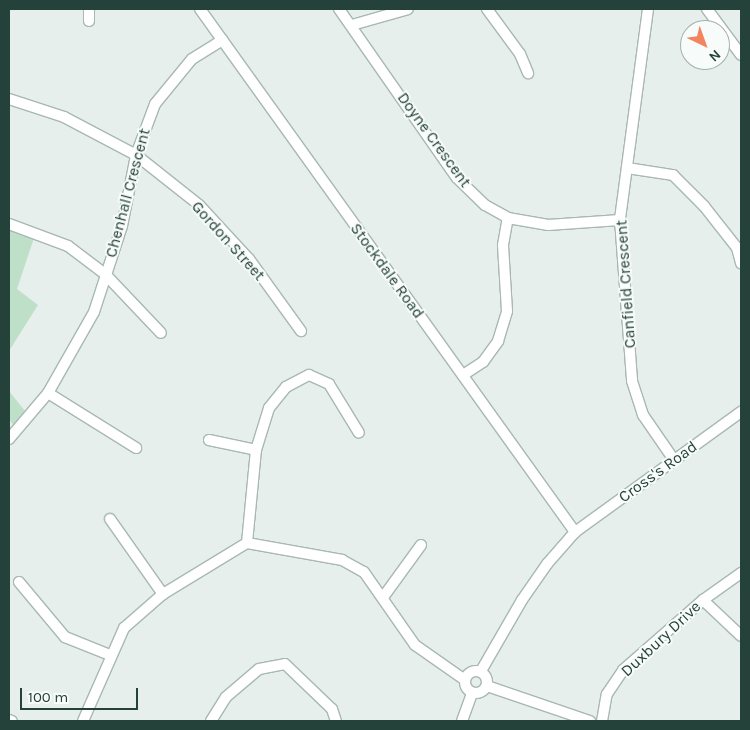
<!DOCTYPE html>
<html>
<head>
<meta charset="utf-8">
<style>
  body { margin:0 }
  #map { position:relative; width:750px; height:730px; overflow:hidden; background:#e6efeb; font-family:Karla,sans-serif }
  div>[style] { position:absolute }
  .green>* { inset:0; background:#bfe0c8 }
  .roads { filter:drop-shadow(1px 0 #a8b8b2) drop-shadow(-1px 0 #a8b8b2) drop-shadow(0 1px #a8b8b2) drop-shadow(0 -1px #a8b8b2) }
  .minor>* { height:10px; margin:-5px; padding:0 5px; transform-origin:5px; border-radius:5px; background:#fff }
  .minor>.ring { margin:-5px; padding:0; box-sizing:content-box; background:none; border:10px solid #fff; border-radius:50% }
  span { translate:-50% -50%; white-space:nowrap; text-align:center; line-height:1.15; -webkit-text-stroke:4px #f7fbf9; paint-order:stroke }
  .street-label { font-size:16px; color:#24423a }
  .frame { position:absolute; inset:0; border:10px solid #24423a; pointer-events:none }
  .north { position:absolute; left:680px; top:20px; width:50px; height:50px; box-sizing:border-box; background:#f7fbf9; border:1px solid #a3b1ad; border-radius:50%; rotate:138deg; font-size:14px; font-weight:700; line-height:20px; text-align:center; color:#24423a }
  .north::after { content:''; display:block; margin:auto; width:18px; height:22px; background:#f4845f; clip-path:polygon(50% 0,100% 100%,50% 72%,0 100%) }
  .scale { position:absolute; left:20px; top:688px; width:118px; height:22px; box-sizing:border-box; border:2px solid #24423a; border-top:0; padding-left:6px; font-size:15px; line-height:18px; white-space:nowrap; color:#24423a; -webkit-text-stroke:4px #f7fbf9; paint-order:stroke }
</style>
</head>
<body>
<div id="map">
  <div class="green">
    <i style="clip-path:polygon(9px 224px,36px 232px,17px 289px,38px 305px,9px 351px)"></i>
    <i style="clip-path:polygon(9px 391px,25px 411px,13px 425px,9px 419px)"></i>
  </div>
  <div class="roads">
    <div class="minor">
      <i style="left:200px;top:9px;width:644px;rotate:54.36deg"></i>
      <i style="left:339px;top:9px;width:206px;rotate:55.1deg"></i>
      <i style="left:457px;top:178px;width:39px;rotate:44deg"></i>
      <i style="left:485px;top:205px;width:26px;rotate:29deg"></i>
      <i style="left:508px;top:218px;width:41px;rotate:9.9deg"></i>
      <i style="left:548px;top:225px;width:72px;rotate:-4deg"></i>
      <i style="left:487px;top:9px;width:56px;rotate:53.7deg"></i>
      <i style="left:520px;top:54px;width:21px;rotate:67deg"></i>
      <i style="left:648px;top:9px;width:213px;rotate:97.6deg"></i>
      <i style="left:620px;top:220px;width:161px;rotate:85.7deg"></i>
      <i style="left:632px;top:381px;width:36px;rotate:72deg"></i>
      <i style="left:643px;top:415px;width:55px;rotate:55.4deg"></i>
      <i style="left:707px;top:9px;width:57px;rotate:53.5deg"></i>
      <i style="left:89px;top:21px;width:12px;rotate:-90deg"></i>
      <i style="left:352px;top:25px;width:58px;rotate:-15.9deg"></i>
      <i style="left:9px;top:99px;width:58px;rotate:18.1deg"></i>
      <i style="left:64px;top:117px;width:81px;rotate:27.8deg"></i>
      <i style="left:136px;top:155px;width:80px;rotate:38.4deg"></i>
      <i style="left:199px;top:205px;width:74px;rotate:47.2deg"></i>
      <i style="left:249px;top:259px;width:89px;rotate:54.2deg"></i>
      <i style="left:627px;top:168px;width:47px;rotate:8.7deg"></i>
      <i style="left:673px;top:175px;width:44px;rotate:45deg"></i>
      <i style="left:704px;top:206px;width:53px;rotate:51.8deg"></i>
      <i style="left:737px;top:248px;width:16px;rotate:75deg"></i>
      <i style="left:9px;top:224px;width:63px;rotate:20.4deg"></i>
      <i style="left:68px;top:246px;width:46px;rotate:37.1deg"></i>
      <i style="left:105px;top:274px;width:81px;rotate:46.5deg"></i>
      <i style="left:463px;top:375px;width:24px;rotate:-33deg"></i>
      <i style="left:483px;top:362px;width:26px;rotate:-54deg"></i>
      <i style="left:498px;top:341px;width:31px;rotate:-73deg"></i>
      <i style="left:507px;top:311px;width:66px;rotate:-93.5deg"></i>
      <i style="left:503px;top:245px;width:27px;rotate:-80deg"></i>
      <i style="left:48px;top:393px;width:104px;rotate:32deg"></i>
      <i style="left:9px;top:439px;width:60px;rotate:-49.7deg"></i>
      <i style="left:48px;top:393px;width:93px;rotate:-60.4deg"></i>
      <i style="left:94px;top:312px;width:90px;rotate:-72deg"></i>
      <i style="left:122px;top:226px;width:72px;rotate:-78.8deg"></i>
      <i style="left:136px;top:155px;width:54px;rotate:-69.6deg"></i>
      <i style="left:155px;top:104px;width:58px;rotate:-50.6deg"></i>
      <i style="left:192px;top:59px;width:36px;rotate:-32deg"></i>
      <i style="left:209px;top:440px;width:48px;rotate:12deg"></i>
      <i style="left:110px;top:519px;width:92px;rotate:54.8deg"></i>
      <i style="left:247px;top:543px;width:93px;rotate:-84.5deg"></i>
      <i style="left:256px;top:450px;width:44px;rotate:-72.8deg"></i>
      <i style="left:269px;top:408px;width:27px;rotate:-51deg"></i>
      <i style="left:286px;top:387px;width:26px;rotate:-28deg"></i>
      <i style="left:309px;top:375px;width:22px;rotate:24deg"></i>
      <i style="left:329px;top:384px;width:57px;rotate:58.5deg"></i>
      <i style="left:19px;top:582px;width:72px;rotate:50.1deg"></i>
      <i style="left:65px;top:637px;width:48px;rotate:21.8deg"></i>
      <i style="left:384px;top:596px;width:63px;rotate:-54deg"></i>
      <i style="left:703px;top:600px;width:52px;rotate:43.5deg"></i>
      <i class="ring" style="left:465px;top:671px;width:12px;height:12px"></i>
      <i style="left:481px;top:671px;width:82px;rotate:-60deg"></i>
      <i style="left:522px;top:600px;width:44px;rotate:-55.2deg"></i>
      <i style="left:547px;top:564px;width:43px;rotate:-48.8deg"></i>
      <i style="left:575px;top:532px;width:205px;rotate:-35.9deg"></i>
      <i style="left:487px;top:686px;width:109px;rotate:18.8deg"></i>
      <i style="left:9px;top:720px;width:3px;rotate:18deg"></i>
      <i style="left:83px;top:721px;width:102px;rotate:-66.2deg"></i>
      <i style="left:124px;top:628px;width:52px;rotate:-41.1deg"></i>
      <i style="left:163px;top:594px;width:98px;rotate:-31.3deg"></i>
      <i style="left:247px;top:543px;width:97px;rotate:10.1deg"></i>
      <i style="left:342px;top:560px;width:25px;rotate:29deg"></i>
      <i style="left:364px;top:572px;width:89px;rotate:55.1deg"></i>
      <i style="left:415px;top:645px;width:61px;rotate:35deg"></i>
      <i style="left:211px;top:721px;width:28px;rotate:-58deg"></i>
      <i style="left:226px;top:697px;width:43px;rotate:-40.3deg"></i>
      <i style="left:259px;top:669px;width:26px;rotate:-11deg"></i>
      <i style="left:285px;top:664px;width:65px;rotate:43.8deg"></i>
      <i style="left:332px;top:709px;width:13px;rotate:72deg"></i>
      <i style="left:462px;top:721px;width:30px;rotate:-70deg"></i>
      <i style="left:602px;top:721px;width:27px;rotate:-80deg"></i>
      <i style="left:607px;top:694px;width:29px;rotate:-56deg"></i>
      <i style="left:623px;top:670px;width:106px;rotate:-41.2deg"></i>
      <i style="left:703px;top:600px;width:47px;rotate:-35.4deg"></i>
    </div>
  </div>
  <div class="street-label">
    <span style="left:434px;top:140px;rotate:54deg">Doyne Crescent</span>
    <span style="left:128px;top:193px;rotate:-75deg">Chenhall Crescent</span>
    <span style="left:228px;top:241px;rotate:48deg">Gordon Street</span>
    <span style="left:387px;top:271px;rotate:54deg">Stockdale Road</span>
    <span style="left:626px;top:284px;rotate:-94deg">Canfield Crescent</span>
    <span style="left:658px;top:472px;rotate:-36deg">Cross's Road</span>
    <span style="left:661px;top:639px;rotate:-43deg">Duxbury Drive</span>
  </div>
  <div class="frame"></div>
  <div class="north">N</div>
  <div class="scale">100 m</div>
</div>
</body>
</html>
